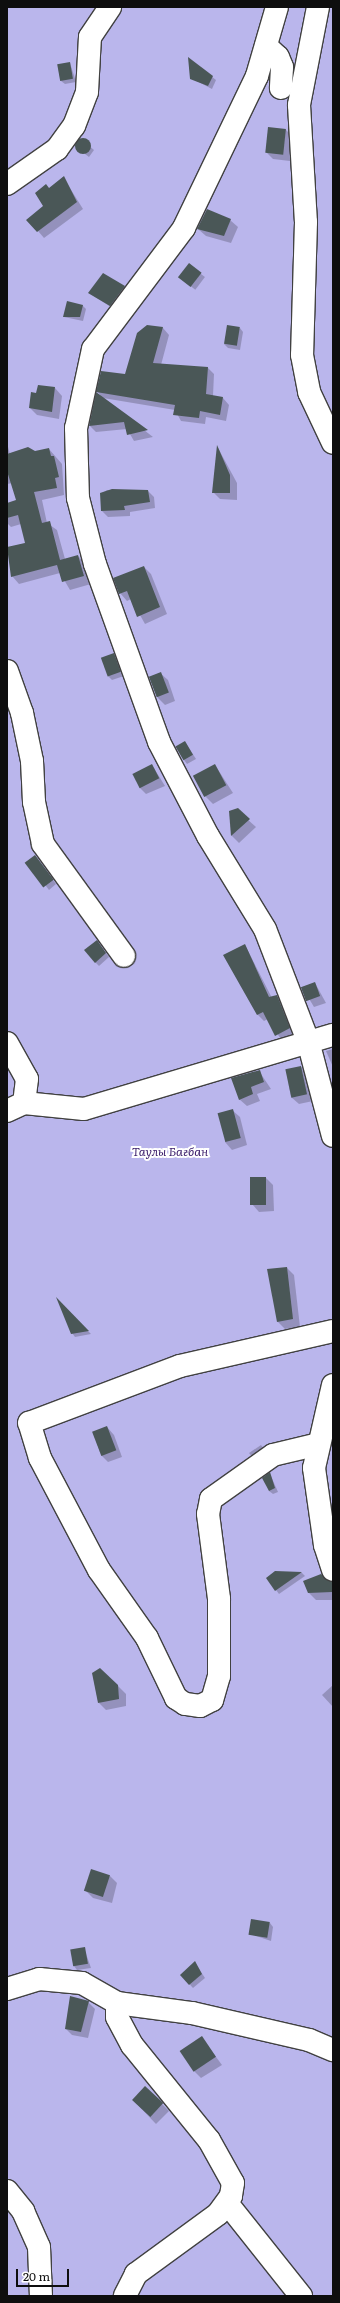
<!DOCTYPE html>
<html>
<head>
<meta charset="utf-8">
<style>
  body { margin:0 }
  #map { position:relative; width:340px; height:2303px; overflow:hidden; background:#eff9ff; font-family:Literata,serif }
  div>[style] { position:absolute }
  .green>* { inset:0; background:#bab6ec; transform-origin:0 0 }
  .shadow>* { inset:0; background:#0003; transform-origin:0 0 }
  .building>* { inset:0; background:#4a5757; transform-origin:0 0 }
  .round { border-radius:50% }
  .roads { filter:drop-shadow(1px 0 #414141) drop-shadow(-1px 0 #414141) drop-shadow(0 1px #414141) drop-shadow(0 -1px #414141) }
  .minor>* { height:22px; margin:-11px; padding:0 11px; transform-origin:11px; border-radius:11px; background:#fff }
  span { translate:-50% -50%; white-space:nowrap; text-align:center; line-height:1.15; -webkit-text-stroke:4px #fff; paint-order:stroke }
  .park-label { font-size:12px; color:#391b69; font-style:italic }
  .frame { position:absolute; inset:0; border:8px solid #0e0e0e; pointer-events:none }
  .scale { position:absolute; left:16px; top:2269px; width:53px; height:18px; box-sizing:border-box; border:2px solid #0e0e0e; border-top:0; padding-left:5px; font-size:12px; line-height:14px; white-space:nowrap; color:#0e0e0e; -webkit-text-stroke:3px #fff; paint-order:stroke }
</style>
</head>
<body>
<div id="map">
  <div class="green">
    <i style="left:7px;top:7px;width:326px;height:2289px"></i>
  </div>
  <div class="shadow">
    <i style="clip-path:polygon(189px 59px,216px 80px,212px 89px,191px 78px)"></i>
    <i style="clip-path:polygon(70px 63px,76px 82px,65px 84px,61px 81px)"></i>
    <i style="clip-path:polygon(269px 128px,286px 130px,292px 136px,290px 161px,273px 159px,266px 152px)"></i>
    <i style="clip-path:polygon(82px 140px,94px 150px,89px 157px,77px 148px)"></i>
    <i style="clip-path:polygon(63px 177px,83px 209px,44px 238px,38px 231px,50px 189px)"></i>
    <i style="clip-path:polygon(230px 220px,238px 227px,231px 243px,206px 236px,198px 229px)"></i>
    <i style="left:189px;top:265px;width:20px;height:16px;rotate:37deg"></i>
    <i style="clip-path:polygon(124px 286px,128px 290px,114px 309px,89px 293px)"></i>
    <i style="clip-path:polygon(82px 305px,86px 309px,83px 321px,64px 317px)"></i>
    <i style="clip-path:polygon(147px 326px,163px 328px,169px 335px,161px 365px,208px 368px,214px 374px,213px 396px,223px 398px,229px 405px,226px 421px,206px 417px,205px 424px,181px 421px,175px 410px,103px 398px,153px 437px,134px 441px,127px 429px,96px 432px,90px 426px,97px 394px,101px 396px,98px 392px,126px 375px)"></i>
    <i style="clip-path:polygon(240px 328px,243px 332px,240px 350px,228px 348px,224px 344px)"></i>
    <i style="clip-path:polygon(55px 388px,62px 396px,59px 419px,37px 415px,30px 408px,37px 394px)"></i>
    <i style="clip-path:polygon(7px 443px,12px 462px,49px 449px,62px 464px,64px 495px,42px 500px,47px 523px,57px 530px,65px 559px,78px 556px,86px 564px,91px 584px,70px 590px,60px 573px,19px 584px,12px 576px,7px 548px,26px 543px,21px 524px,11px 527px,7px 523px,7px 504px,17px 501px,13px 483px,7px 484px)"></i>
    <i style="clip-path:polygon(218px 448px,237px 483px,237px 500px,220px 499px,213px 492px)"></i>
    <i style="clip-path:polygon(107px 490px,148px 491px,154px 497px,155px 508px,130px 512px,130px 516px,108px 517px,102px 511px,101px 494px)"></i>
    <i style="clip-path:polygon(144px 567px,151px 574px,167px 614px,145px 624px,131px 599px,127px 601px,120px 593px)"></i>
    <i style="clip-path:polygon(114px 655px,124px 676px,112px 680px,108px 676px)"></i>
    <i style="clip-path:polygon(160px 673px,168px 680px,175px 701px,165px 705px,158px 698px,150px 677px)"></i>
    <i style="clip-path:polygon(185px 742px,196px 759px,187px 764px,184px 760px)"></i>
    <i style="clip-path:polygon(152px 765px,165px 786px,146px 794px,139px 787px)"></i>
    <i style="clip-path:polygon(215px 765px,233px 793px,213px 804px,205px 796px)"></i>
    <i style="clip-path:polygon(237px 810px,256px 827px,239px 843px,232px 836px,230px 812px)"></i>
    <i style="clip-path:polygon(35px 856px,56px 884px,49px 890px,46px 886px)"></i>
    <i style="clip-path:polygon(97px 941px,109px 957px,99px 966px,95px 962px)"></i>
    <i style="clip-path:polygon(245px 945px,272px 998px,277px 996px,283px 1002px,295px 1035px,282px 1041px,268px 1019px,264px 1021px,258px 1015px,224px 955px)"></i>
    <i style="clip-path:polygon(315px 983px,326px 1003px,314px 1007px,302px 987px)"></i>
    <i style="clip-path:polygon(333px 1049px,333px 1067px,326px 1051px)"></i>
    <i style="clip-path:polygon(301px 1067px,308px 1074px,313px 1101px,299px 1104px,291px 1097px,286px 1070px)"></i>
    <i style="clip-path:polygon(259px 1071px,271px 1089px,257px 1094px,260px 1101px,247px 1106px,239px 1099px)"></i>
    <i style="clip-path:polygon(232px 1110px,240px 1117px,247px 1145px,232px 1150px,225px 1142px)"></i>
    <i style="clip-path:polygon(266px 1178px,273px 1185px,274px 1211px,259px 1212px,252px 1204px)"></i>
    <i style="clip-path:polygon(287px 1268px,294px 1275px,300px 1327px,285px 1329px,278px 1322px)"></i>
    <i style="clip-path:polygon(59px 1301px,91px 1334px,75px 1337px,72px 1333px)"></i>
    <i style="clip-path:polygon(107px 1427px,114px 1435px,122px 1457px,108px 1462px,101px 1455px,93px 1432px)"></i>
    <i style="clip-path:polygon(261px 1445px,264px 1449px,254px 1459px,249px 1453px)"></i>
    <i style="clip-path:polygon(270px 1474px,278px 1492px,273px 1494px,269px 1491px)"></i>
    <i style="clip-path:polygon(275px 1572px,302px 1573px,305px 1576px,279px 1594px,276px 1590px)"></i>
    <i style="clip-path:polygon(331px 1583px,333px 1600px,316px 1600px,309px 1593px)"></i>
    <i style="clip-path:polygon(333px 1685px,333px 1707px,322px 1695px)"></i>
    <i style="clip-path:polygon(118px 1686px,126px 1694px,126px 1706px,106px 1710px,99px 1703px)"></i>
    <i style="clip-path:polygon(110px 1876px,117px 1883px,112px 1903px,93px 1898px,86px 1891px)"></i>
    <i style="clip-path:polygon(270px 1923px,273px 1927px,271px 1941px,250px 1934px)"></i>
    <i style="clip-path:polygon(84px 1948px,91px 1968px,77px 1970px,74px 1966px)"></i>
    <i style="clip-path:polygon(195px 1963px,205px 1978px,193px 1988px,181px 1975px)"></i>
    <i style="clip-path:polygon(88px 2002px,95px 2009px,88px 2038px,72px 2035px,66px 2029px)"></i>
    <i style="clip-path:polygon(202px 2038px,222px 2065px,201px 2078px,194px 2071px)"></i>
    <i style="clip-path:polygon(134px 2101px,162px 2104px,169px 2111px,156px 2124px)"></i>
  </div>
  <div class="building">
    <i style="clip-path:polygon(188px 57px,213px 76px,208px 86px,190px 79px)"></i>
    <i style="left:70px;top:62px;width:17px;height:13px;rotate:80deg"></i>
    <i style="left:268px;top:127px;width:18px;height:26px;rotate:6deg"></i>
    <i class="round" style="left:75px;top:138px;width:16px;height:16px"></i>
    <i style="clip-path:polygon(64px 176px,77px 202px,37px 232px,26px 220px,43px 206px,35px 193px,46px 184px,49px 188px)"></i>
    <i style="clip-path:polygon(207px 209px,231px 219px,224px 236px,197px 229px)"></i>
    <i style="left:189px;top:263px;width:16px;height:18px;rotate:38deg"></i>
    <i style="clip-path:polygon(103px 273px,125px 286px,110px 306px,88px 293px)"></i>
    <i style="clip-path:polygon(67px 301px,83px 305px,80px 317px,63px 317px)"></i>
    <i style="clip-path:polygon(147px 325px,163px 327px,153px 363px,208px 367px,206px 394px,223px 397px,220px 415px,200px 411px,199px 418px,173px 415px,175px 405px,96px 392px,101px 371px,125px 374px,137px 333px)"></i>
    <i style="left:227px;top:325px;width:13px;height:19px;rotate:9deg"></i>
    <i style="clip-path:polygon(38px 385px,55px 387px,52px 412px,29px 408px,31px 392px,36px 393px)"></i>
    <i style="clip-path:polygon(96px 392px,148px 430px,127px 435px,124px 422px,89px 426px)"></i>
    <i style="clip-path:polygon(217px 445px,230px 475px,230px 493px,212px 493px)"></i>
    <i style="clip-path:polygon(28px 447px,35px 451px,49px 448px,51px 456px,54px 456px,59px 477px,55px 478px,57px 488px,34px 492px,42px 523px,50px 521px,60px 560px,78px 555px,84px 576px,62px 582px,57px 565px,11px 577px,7px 547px,25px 543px,18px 515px,7px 518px,7px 503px,16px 500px,7px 471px,7px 454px)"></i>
    <i style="clip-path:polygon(112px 489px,148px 490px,150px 502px,124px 506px,125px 510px,101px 511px,100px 493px)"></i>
    <i style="clip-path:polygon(144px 566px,160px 607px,137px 617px,127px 591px,119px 594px,113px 578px)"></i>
    <i style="left:114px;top:653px;width:20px;height:14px;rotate:70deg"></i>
    <i style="left:161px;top:672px;width:22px;height:13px;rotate:69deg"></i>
    <i style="left:185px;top:741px;width:16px;height:11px;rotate:60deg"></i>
    <i style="left:152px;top:764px;width:16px;height:22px;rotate:63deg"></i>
    <i style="left:215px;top:764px;width:24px;height:25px;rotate:62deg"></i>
    <i style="clip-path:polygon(238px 808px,250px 819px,231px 836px,229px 811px)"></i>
    <i style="left:35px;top:855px;width:31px;height:13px;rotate:53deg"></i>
    <i style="clip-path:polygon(97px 940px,106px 953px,95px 963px,84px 950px)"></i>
    <i style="clip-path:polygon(245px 944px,269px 997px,277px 995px,290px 1028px,275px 1036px,263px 1012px,257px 1015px,223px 955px)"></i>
    <i style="left:315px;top:982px;width:15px;height:15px;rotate:70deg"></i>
    <i style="left:301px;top:1066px;width:29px;height:16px;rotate:78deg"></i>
    <i style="clip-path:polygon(260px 1070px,264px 1082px,251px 1087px,253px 1094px,239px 1100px,231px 1078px)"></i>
    <i style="left:233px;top:1109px;width:30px;height:16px;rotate:75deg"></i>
    <i style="left:250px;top:1177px;width:16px;height:28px"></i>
    <i style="clip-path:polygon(287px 1267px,293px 1319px,277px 1322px,267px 1269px)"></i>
    <i style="clip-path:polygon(56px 1297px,89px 1331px,71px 1334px)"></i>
    <i style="left:107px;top:1426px;width:26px;height:16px;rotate:69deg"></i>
    <i style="clip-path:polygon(270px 1472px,275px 1488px,269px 1491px,262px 1478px)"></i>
    <i style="clip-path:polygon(275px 1571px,302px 1572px,275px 1591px,266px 1578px)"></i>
    <i style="clip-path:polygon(321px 1574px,332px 1582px,332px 1592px,308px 1593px,303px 1581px)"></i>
    <i style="clip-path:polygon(100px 1668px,118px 1685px,119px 1699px,98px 1703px,92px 1673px)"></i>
    <i style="left:91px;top:1869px;width:20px;height:23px;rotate:18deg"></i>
    <i style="left:251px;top:1919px;width:19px;height:16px;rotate:9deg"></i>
    <i style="left:85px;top:1947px;width:17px;height:15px;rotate:80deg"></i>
    <i style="clip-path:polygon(195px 1961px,202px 1974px,189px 1985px,180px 1975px)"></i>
    <i style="clip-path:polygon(70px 1996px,89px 2001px,81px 2032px,65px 2029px)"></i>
    <i style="left:202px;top:2036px;width:25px;height:27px;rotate:56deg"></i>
    <i style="left:145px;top:2086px;width:25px;height:19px;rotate:43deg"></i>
  </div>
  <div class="roads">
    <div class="minor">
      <i style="left:277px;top:7px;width:72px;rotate:106.2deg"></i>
      <i style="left:257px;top:76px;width:169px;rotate:115.7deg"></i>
      <i style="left:184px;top:228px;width:151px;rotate:126.9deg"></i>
      <i style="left:93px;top:349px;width:81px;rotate:102.1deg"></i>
      <i style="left:76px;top:428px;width:70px;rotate:88.4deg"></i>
      <i style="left:78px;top:498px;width:68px;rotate:75.6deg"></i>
      <i style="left:95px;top:564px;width:189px;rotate:70.2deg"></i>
      <i style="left:159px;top:742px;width:106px;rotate:62.5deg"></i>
      <i style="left:208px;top:836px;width:109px;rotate:58.5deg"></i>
      <i style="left:265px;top:929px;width:120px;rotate:69deg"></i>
      <i style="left:308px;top:1041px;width:98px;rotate:75.3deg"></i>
      <i style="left:318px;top:7px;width:100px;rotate:101deg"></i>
      <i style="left:299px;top:105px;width:117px;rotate:86.6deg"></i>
      <i style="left:306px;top:222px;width:133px;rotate:91.7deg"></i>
      <i style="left:302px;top:355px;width:38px;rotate:79deg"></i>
      <i style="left:309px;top:392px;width:56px;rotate:64.8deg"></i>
      <i style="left:266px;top:46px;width:16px;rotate:43deg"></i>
      <i style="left:278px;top:57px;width:11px;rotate:68deg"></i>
      <i style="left:282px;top:67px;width:21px;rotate:93deg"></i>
      <i style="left:7px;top:184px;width:61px;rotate:-35deg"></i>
      <i style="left:57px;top:149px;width:29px;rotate:-54deg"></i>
      <i style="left:74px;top:126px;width:36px;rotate:-69deg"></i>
      <i style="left:87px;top:92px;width:55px;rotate:-86.9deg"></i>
      <i style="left:90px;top:37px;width:36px;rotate:-56deg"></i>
      <i style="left:7px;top:671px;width:45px;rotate:70.3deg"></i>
      <i style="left:22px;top:713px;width:49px;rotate:78.2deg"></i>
      <i style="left:32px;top:761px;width:41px;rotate:87.2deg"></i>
      <i style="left:34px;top:802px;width:43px;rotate:77.9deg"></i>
      <i style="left:43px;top:844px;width:138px;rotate:54.1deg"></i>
      <i style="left:7px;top:1043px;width:41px;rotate:60.9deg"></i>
      <i style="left:27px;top:1079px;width:24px;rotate:97deg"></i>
      <i style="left:24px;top:1103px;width:19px;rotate:155deg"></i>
      <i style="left:24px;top:1103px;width:60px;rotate:5.7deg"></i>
      <i style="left:84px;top:1109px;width:260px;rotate:-16.6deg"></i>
      <i style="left:333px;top:1385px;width:85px;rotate:102.9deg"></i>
      <i style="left:314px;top:1468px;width:78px;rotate:81.9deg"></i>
      <i style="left:325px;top:1545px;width:26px;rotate:72deg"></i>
      <i style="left:319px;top:1444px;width:47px;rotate:166.6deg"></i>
      <i style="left:273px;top:1455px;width:76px;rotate:144.6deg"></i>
      <i style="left:211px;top:1499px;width:15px;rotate:101deg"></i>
      <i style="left:208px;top:1514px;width:86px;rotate:82.6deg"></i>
      <i style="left:219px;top:1599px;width:77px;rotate:90deg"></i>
      <i style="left:219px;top:1676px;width:25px;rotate:106deg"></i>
      <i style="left:212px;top:1700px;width:13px;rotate:153deg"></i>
      <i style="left:200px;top:1706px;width:15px;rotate:-172deg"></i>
      <i style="left:185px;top:1704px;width:11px;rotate:-146deg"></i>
      <i style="left:176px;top:1698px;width:67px;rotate:-115.8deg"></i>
      <i style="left:147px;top:1638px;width:83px;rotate:-125.2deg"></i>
      <i style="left:99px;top:1570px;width:127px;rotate:-117.8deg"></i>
      <i style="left:40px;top:1458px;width:37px;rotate:-107deg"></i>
      <i style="left:29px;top:1423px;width:161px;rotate:-20.7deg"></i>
      <i style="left:180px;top:1366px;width:157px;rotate:-12.9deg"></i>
      <i style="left:7px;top:1989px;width:34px;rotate:-17deg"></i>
      <i style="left:39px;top:1979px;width:43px;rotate:5.3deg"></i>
      <i style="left:82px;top:1983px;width:40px;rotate:29.7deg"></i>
      <i style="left:117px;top:2003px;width:76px;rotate:7.6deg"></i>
      <i style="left:192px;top:2013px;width:120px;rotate:13deg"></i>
      <i style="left:309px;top:2040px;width:26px;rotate:23deg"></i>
      <i style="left:117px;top:2003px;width:14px;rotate:90deg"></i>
      <i style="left:117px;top:2017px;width:32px;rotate:62deg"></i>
      <i style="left:132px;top:2045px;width:122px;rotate:51deg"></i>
      <i style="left:209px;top:2140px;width:49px;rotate:60.8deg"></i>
      <i style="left:233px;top:2183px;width:13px;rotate:99deg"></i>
      <i style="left:231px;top:2196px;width:22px;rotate:126deg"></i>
      <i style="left:218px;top:2214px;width:102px;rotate:143.8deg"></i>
      <i style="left:136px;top:2274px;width:25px;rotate:117deg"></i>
      <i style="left:7px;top:2191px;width:26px;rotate:51deg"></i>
      <i style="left:23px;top:2211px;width:39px;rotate:66deg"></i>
      <i style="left:39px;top:2247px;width:49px;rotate:87.7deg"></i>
      <i style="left:227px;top:2203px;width:119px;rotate:51.5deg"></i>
    </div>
  </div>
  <div class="park-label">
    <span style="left:170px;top:1152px">Таулы Бағбан</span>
  </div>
  <div class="frame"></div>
  <div class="scale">20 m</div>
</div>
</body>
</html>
